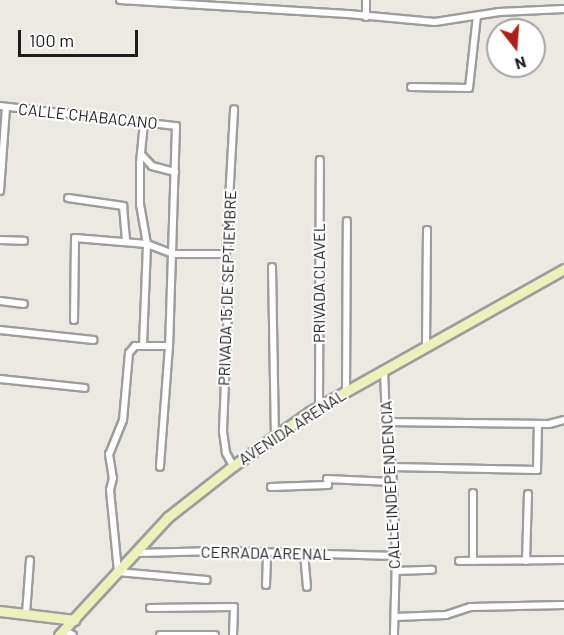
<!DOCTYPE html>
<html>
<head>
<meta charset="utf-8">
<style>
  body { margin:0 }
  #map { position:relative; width:564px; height:635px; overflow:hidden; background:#ece9e3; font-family:Barlow,sans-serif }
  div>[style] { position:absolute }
  .roads { filter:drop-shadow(2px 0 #9d9d9d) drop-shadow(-2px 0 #9d9d9d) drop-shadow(0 2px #9d9d9d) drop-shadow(0 -2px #9d9d9d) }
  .minor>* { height:6px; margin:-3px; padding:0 3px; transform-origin:3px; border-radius:3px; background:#fff }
  .secondary>* { height:9px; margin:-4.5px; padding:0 4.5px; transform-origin:4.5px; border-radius:4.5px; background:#ecf1bc }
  span { translate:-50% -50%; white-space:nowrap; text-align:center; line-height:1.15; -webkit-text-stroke:4.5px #fff; paint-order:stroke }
  .street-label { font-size:16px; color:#1c1c1c }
  .north { position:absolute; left:486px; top:18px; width:60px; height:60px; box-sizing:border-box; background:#fff; border:2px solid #a4a4a4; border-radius:50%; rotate:163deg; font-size:16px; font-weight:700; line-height:24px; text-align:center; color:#1c1c1c }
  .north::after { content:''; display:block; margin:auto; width:21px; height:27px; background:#b01f18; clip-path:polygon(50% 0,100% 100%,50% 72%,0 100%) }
  .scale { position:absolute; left:18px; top:30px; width:120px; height:27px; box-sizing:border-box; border:3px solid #1c1c1c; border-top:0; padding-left:8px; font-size:18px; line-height:21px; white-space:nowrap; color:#1c1c1c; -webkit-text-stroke:4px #fff; paint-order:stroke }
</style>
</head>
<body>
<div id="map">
  <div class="roads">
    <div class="minor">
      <i style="left:120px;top:0;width:228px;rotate:3.5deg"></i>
      <i style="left:348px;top:14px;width:87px;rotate:5.3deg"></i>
      <i style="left:435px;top:22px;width:65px;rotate:-8.9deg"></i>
      <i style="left:499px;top:12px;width:65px;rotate:-2.6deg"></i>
      <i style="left:366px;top:0;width:17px;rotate:90deg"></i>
      <i style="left:411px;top:87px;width:58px;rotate:1deg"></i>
      <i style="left:469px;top:88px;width:72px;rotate:-83.7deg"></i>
      <i style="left:0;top:106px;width:177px;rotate:6.5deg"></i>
      <i style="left:176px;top:126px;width:220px;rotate:91.8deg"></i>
      <i style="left:169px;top:346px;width:121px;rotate:94.3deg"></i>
      <i style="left:141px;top:154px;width:16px;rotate:47deg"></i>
      <i style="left:152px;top:166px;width:24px;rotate:15deg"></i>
      <i style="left:0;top:191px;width:84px;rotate:-85.9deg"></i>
      <i style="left:68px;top:198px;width:56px;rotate:8.3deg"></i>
      <i style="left:123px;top:206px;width:36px;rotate:85deg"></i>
      <i style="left:0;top:240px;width:24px;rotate:2deg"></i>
      <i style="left:272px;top:267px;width:169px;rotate:89deg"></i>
      <i style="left:0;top:301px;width:24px;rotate:7deg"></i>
      <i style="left:74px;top:320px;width:82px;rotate:-89.3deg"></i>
      <i style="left:75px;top:238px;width:72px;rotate:4.8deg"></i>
      <i style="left:147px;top:244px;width:28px;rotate:21deg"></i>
      <i style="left:173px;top:254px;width:53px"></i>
      <i style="left:0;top:330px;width:94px;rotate:6.1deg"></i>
      <i style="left:143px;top:345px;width:101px;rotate:-87.7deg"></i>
      <i style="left:147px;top:244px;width:40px;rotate:-100deg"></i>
      <i style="left:140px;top:205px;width:42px;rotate:-90deg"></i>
      <i style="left:140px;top:163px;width:41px;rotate:-84.4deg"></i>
      <i style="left:169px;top:346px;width:34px;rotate:180deg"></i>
      <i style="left:135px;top:346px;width:9px;rotate:131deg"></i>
      <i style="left:129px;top:353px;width:67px;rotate:95.1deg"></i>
      <i style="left:123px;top:420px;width:37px;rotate:112deg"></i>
      <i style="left:109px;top:454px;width:24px;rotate:81deg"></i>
      <i style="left:113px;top:478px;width:12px;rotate:104deg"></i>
      <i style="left:110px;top:490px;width:82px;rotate:84.4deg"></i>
      <i style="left:118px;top:572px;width:89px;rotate:5.1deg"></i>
      <i style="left:426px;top:346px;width:116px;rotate:-89.5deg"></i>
      <i style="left:384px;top:370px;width:52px;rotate:87.8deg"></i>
      <i style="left:386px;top:422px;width:45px;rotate:82.4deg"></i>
      <i style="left:392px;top:467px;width:89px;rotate:87.4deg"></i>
      <i style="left:396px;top:556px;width:79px;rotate:91.5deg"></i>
      <i style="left:0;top:379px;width:85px;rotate:6deg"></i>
      <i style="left:346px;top:391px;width:170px;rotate:-89.7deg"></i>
      <i style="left:319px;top:407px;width:247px;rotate:-89.8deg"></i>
      <i style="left:386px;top:422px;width:163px;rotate:0.7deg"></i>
      <i style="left:549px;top:424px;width:16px;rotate:-15deg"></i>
      <i style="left:233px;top:466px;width:15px;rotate:-118deg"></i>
      <i style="left:226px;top:453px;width:22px;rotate:-98deg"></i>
      <i style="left:223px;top:431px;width:122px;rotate:-87.7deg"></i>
      <i style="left:228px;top:309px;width:55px;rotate:-92.1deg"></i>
      <i style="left:226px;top:254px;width:145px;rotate:-86.8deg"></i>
      <i style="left:392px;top:467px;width:145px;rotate:1.2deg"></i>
      <i style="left:537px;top:470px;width:46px;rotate:-88.8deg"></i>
      <i style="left:271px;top:487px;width:57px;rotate:-2deg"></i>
      <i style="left:328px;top:485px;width:6px;rotate:-99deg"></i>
      <i style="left:327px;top:479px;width:65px;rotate:2.6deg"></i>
      <i style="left:473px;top:493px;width:68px;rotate:90deg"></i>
      <i style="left:136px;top:553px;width:83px;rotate:-1.4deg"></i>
      <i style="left:219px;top:551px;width:177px;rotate:1.6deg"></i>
      <i style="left:304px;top:553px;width:34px;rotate:85deg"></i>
      <i style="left:459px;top:561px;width:105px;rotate:-0.5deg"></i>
      <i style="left:526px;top:561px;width:67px;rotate:-88.3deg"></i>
      <i style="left:396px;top:571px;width:36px;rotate:-2deg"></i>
      <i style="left:266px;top:585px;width:32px;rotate:-88deg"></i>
      <i style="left:150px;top:608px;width:84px;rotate:-0.7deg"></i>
      <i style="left:234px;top:607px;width:28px;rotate:92deg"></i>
      <i style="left:26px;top:614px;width:54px;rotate:-85.8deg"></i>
      <i style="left:395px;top:617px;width:51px;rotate:-2.2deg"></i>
      <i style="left:446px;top:615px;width:26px;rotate:-18deg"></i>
      <i style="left:471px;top:607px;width:93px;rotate:-1.2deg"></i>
      <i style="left:64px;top:630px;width:10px;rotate:29deg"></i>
      <i style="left:160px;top:635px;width:55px"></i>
    </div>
    <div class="secondary">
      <i style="left:0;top:611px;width:75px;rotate:6.9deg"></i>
      <i style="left:59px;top:635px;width:161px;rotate:-47.3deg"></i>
      <i style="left:168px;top:517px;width:83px;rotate:-38.1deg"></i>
      <i style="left:233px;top:466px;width:95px;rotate:-35.2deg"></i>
      <i style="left:311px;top:411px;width:290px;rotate:-29.3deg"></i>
    </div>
  </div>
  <div class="street-label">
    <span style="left:88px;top:116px;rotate:6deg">CALLE CHABACANO</span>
    <span style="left:319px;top:283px;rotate:-90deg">PRIVADA CLAVEL</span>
    <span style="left:227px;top:288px;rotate:-88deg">PRIVADA 15 DE SEPTIEMBRE</span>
    <span style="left:292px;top:427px;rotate:-33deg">AVENIDA ARENAL</span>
    <span style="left:390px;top:485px;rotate:-93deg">CALLE INDEPENDENCIA</span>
    <span style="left:266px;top:553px;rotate:1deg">CERRADA ARENAL</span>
  </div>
  <div class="north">N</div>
  <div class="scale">100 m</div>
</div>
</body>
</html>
